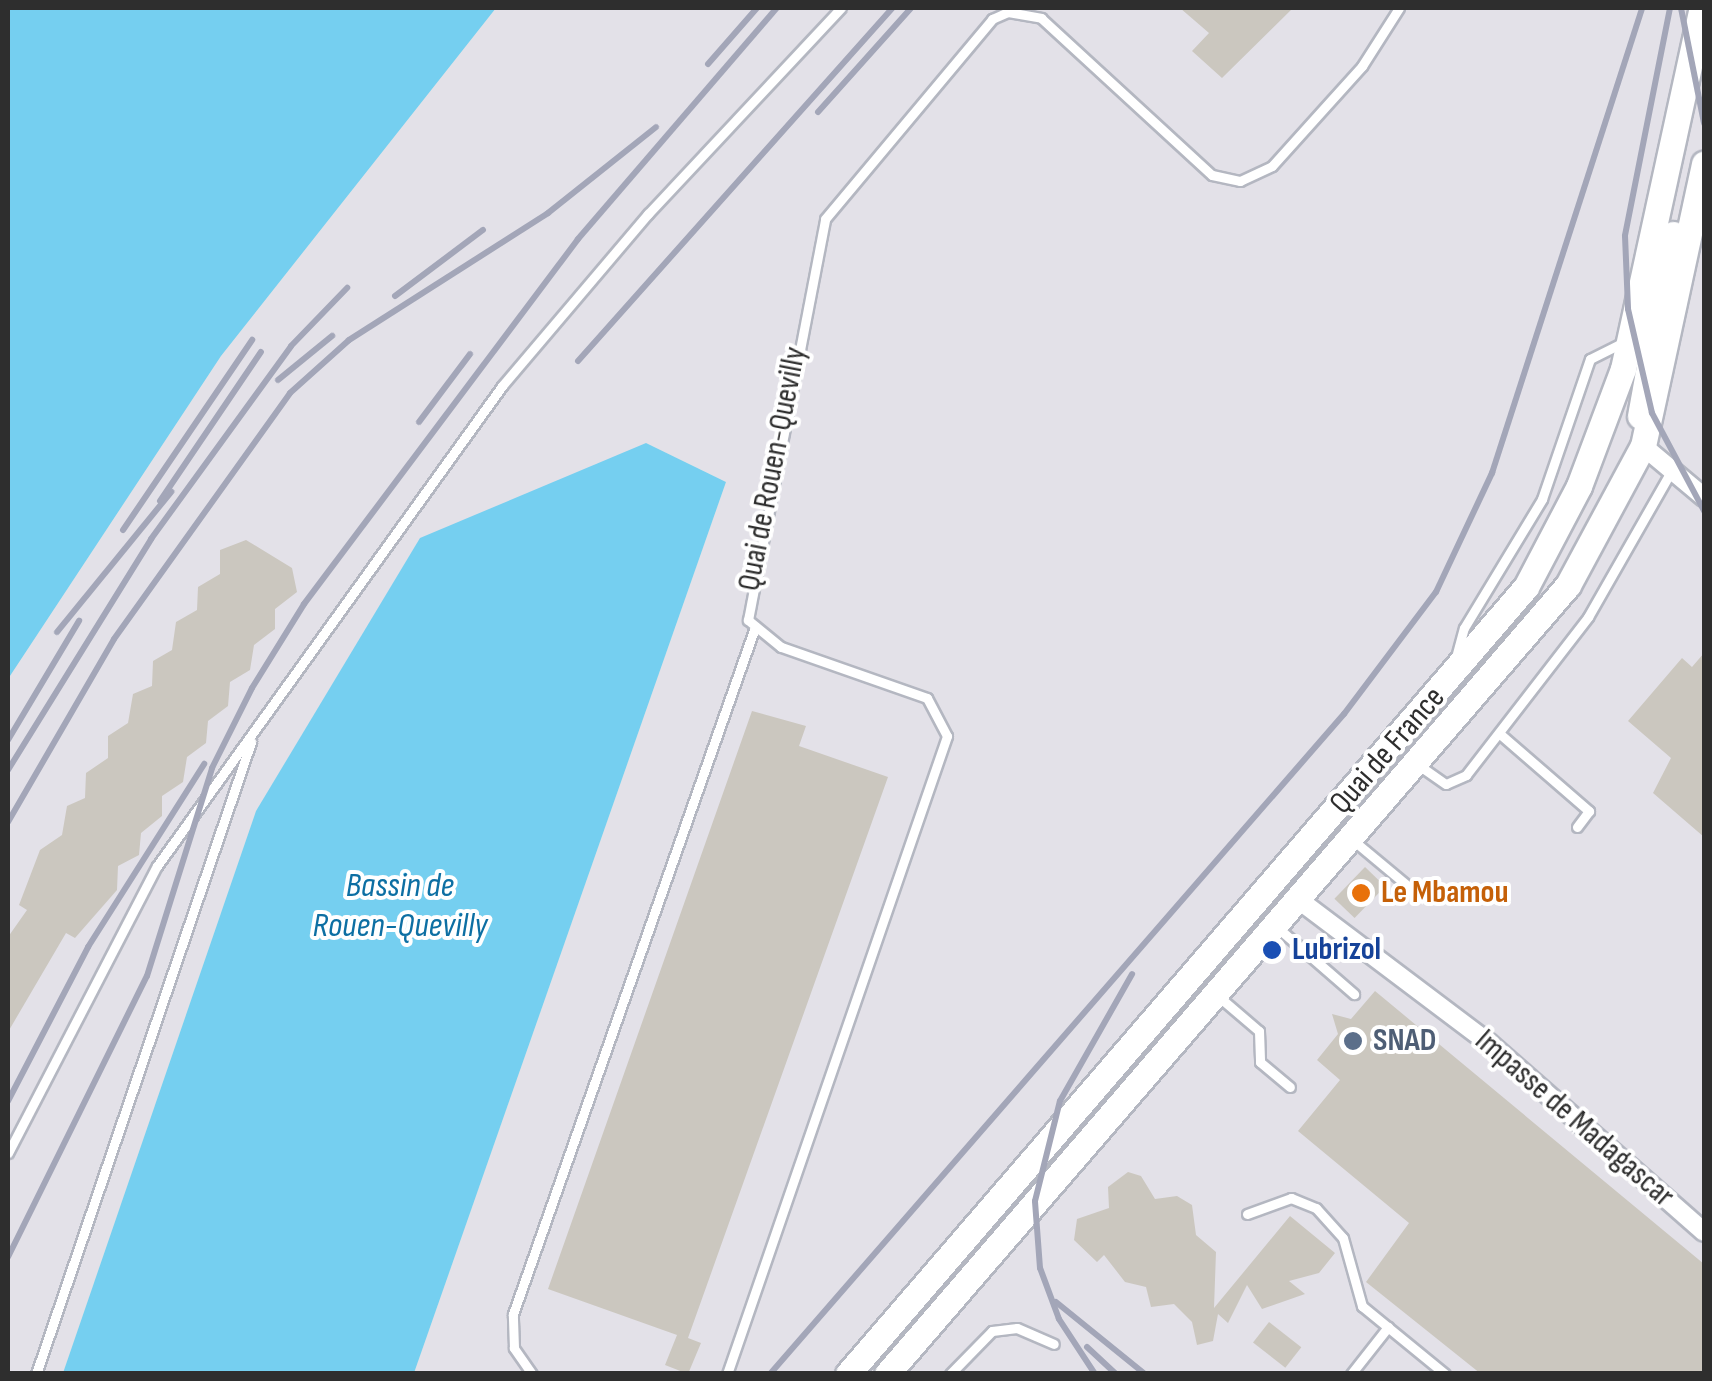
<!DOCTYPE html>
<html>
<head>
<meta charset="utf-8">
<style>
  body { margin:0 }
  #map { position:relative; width:1712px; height:1381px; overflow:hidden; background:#efe9e1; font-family:"Sofia Sans Condensed",sans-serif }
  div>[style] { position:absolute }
  .industrial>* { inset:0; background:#e3e1e8 }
  .water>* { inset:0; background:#75cff0 }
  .building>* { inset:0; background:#cbc7bf; transform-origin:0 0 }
  .roads { filter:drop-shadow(2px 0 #b4b7c1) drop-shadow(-2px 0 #b4b7c1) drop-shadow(0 2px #b4b7c1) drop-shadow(0 -2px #b4b7c1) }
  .service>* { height:9px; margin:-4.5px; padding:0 4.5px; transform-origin:4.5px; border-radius:4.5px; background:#fff }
  .minor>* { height:18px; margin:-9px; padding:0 9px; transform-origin:9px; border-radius:9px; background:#fff }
  .secondary>* { height:25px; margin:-12.5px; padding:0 12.5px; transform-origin:12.5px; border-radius:12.5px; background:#fff }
  .rail>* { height:6px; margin:-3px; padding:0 3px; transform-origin:3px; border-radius:3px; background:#a3a6b8 }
  .dots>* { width:28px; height:28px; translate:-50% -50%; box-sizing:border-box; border:5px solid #fff; border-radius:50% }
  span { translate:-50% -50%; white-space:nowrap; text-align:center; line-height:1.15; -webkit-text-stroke:8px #fff; paint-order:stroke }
  .street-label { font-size:32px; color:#2e2e2e }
  .food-label { font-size:32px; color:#c56008; font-weight:700 }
  .left { translate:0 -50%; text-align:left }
  .transit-label { font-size:32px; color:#164399; font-weight:700 }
  .service-label { font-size:32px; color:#4e5e75; font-weight:700 }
  .water-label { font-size:35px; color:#0d6fa3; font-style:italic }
  .frame { position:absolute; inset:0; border:10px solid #2e2e2e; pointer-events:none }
</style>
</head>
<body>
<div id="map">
  <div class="industrial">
    <i style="clip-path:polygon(496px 8px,1704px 8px,1704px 1373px,414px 1373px,726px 482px,646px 443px,256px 811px,63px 1373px,8px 1373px,8px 679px,221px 356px)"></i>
  </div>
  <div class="water">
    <i style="clip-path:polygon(8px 8px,496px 8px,221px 356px,8px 679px)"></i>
    <i style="clip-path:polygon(646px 443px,726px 482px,414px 1373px,63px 1373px,256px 811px,420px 538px)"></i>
  </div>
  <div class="building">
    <i style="clip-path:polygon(1180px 8px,1293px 8px,1222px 78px,1192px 51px,1209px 33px)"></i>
    <i style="clip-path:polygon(246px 540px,292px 568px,297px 592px,275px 609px,275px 629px,254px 645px,250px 670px,230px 682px,228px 706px,208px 721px,206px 743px,187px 757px,183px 782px,162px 796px,162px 816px,141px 833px,139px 855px,118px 866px,117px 890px,75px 938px,66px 933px,8px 1032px,8px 937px,27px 910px,19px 905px,40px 850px,62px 835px,67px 806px,85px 798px,86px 773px,108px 758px,108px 736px,128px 723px,133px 694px,152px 686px,153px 661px,172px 650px,176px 622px,197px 610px,198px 587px,220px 574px,220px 550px)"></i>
    <i style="clip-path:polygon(1704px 653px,1704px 837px,1653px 793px,1671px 758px,1628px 721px,1682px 658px,1692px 667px)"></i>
    <i style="clip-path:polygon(752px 711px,806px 726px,799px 746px,888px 777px,688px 1338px,701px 1343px,688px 1374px,665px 1365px,677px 1335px,548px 1289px)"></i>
    <i style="left:1365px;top:867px;width:28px;height:44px;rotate:44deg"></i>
    <i style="clip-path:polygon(1375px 991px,1704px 1264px,1704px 1374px,1481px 1374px,1366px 1282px,1409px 1223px,1298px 1131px,1340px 1080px,1317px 1060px,1338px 1034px,1332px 1014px,1351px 1019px)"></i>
    <i style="clip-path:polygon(1128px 1172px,1141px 1176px,1155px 1199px,1177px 1196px,1192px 1205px,1196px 1235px,1216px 1252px,1214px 1308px,1290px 1216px,1335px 1253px,1319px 1273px,1289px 1281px,1305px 1294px,1262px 1309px,1247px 1285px,1228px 1323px,1218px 1314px,1213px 1341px,1197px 1345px,1192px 1322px,1174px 1304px,1151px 1307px,1146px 1287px,1125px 1282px,1104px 1255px,1097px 1262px,1074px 1240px,1077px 1219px,1109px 1208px,1108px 1187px)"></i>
    <i style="left:1269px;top:1322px;width:41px;height:26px;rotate:38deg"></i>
  </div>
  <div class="roads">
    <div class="service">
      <i style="left:1455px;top:661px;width:34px;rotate:-75deg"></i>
      <i style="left:1464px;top:628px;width:151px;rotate:-58.8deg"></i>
      <i style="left:1542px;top:499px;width:148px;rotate:-71.1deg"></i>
      <i style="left:1590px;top:359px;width:42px;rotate:-26.6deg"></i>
      <i style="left:1500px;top:734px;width:118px;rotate:40.9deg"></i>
      <i style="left:1589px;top:811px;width:20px;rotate:127deg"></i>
      <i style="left:1417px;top:764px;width:35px;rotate:35deg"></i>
      <i style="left:1446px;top:784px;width:22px;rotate:-24deg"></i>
      <i style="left:1466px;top:775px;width:200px;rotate:-52.3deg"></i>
      <i style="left:1588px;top:617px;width:169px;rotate:-60.3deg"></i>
      <i style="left:1354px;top:841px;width:70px;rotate:39.8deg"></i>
      <i style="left:1278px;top:928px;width:101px;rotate:41deg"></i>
      <i style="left:1218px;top:996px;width:54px;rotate:40.5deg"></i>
      <i style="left:1259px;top:1031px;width:31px;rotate:88deg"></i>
      <i style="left:1260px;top:1062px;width:39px;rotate:40deg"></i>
      <i style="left:8px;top:1153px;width:323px;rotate:-62.6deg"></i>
      <i style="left:157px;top:866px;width:591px;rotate:-54.29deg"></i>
      <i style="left:502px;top:386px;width:226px;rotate:-49.7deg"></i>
      <i style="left:648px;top:214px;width:282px;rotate:-46.9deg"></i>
      <i style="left:1247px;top:1214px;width:47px;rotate:-20deg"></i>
      <i style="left:1291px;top:1198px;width:27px;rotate:22deg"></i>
      <i style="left:1316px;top:1208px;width:40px;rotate:48deg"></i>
      <i style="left:1343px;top:1238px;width:71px;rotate:74.4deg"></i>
      <i style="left:1362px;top:1306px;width:107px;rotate:39.3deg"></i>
      <i style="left:36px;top:1374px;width:668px;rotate:-71.21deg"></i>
      <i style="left:532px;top:1374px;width:32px;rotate:-125deg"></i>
      <i style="left:514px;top:1348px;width:34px;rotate:-92deg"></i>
      <i style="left:513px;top:1314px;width:725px;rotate:-70.59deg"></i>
      <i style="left:727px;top:1374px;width:675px;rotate:-70.97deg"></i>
      <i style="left:947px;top:736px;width:43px;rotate:-117.8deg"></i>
      <i style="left:927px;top:698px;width:155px;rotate:-160.7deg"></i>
      <i style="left:781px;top:647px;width:43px;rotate:-140.7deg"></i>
      <i style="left:748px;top:620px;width:408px;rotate:-79.1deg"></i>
      <i style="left:825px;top:219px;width:261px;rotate:-50.1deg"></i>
      <i style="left:992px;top:19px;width:17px;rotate:-24deg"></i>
      <i style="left:1008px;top:12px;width:34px;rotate:10deg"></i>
      <i style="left:1041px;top:18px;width:232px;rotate:42.6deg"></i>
      <i style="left:1212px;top:175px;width:29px;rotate:12deg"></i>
      <i style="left:1240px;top:181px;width:35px;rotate:-25deg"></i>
      <i style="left:1272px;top:166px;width:135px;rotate:-48deg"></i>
      <i style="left:1362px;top:66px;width:69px;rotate:-57.5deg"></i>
      <i style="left:950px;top:1374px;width:60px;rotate:-45.7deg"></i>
      <i style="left:992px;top:1331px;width:25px;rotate:-7deg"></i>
      <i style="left:1017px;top:1328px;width:40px;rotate:23.4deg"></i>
      <i style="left:1351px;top:1374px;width:60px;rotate:-51.8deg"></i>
    </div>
    <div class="minor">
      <i style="left:1643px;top:446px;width:80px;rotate:39.9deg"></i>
      <i style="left:1299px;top:900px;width:238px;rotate:37deg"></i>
      <i style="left:1489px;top:1043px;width:286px;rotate:41.3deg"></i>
    </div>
    <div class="secondary">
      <i style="left:1640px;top:416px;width:185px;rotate:-79.7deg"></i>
      <i style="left:848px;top:1374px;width:1039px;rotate:-49.26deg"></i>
      <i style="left:1526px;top:587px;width:114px;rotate:-62.3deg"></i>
      <i style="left:1579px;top:486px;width:125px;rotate:-69.4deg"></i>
      <i style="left:1623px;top:369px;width:370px;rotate:-77.7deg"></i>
      <i style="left:887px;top:1374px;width:1042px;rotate:-49.2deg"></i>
      <i style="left:1568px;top:585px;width:158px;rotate:-61.7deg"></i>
      <i style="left:1643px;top:446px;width:289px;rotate:-77.8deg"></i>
    </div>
  </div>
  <div class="rail">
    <i style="left:1670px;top:8px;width:232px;rotate:101.2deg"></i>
    <i style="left:1625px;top:236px;width:73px;rotate:87.6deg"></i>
    <i style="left:1628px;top:309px;width:107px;rotate:77deg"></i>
    <i style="left:1652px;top:413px;width:111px;rotate:62deg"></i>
    <i style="left:1681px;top:8px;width:117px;rotate:78.7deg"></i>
    <i style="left:708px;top:64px;width:74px;rotate:-48.8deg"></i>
    <i style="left:818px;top:112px;width:140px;rotate:-48.2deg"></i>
    <i style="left:395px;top:296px;width:110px;rotate:-36.9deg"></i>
    <i style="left:578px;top:361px;width:472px;rotate:-48.3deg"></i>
    <i style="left:278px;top:380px;width:70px;rotate:-39.2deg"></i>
    <i style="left:419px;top:422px;width:85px;rotate:-53.1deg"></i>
    <i style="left:160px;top:501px;width:180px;rotate:-55.9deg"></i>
    <i style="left:123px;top:530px;width:230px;rotate:-55.8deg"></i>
    <i style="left:57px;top:632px;width:181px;rotate:-50.8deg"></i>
    <i style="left:8px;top:740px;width:139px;rotate:-59.2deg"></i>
    <i style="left:8px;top:770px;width:272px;rotate:-58.2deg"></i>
    <i style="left:151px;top:539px;width:238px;rotate:-54deg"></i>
    <i style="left:291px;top:346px;width:81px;rotate:-46deg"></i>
    <i style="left:8px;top:822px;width:211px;rotate:-59.9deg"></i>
    <i style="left:114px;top:639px;width:302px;rotate:-54.4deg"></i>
    <i style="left:290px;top:393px;width:79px;rotate:-41.9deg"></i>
    <i style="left:349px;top:340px;width:236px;rotate:-32.5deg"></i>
    <i style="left:548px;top:213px;width:138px;rotate:-38.5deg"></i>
    <i style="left:8px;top:1101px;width:174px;rotate:-62.5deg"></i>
    <i style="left:88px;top:947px;width:217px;rotate:-57.6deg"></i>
    <i style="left:8px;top:1257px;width:313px;rotate:-63.7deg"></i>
    <i style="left:147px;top:976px;width:218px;rotate:-72.6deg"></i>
    <i style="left:212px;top:768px;width:89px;rotate:-63.4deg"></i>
    <i style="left:252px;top:688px;width:99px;rotate:-58.2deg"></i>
    <i style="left:304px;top:604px;width:456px;rotate:-53.1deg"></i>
    <i style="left:578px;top:239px;width:305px;rotate:-49.3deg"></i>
    <i style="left:1056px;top:1302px;width:114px;rotate:39deg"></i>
    <i style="left:1087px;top:1347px;width:40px;rotate:43deg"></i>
    <i style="left:770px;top:1374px;width:875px;rotate:-48.99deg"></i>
    <i style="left:1344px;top:714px;width:153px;rotate:-53deg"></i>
    <i style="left:1436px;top:592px;width:132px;rotate:-64.8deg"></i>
    <i style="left:1492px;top:473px;width:489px;rotate:-72.1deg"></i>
    <i style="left:1095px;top:1374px;width:66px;rotate:-123.2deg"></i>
    <i style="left:1059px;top:1319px;width:54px;rotate:-110.4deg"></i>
    <i style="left:1040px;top:1268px;width:67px;rotate:-94.3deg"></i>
    <i style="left:1035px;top:1201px;width:103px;rotate:-76deg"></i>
    <i style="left:1060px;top:1101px;width:146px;rotate:-60.4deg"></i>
  </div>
  <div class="dots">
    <i style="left:1361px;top:893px;background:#e8710a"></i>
    <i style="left:1272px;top:950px;background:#1a4fb4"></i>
    <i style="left:1353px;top:1041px;background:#5c6f8a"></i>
  </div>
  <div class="street-label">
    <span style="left:773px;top:469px;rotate:-79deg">Quai de Rouen-Quevilly</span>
    <span style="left:1388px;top:751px;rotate:-49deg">Quai de France</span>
    <span style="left:1574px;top:1119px;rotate:41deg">Impasse de Madagascar</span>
  </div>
  <div class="food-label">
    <span class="left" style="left:1381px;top:893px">Le Mbamou</span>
  </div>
  <div class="transit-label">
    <span class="left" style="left:1292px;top:950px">Lubrizol</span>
  </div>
  <div class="service-label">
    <span class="left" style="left:1373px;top:1041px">SNAD</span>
  </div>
  <div class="water-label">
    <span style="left:400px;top:906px">Bassin de<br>Rouen-Quevilly</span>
  </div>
  <div class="frame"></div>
</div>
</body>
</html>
